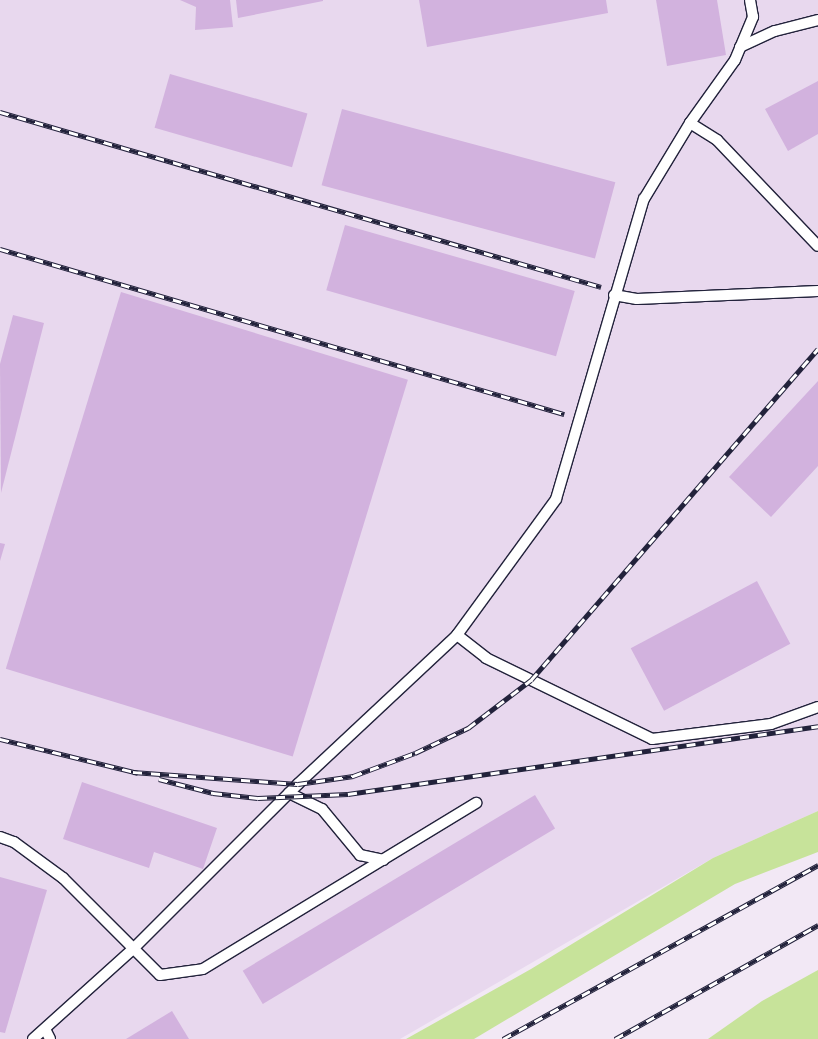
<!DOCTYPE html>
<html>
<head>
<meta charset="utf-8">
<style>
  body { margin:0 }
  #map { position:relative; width:818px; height:1039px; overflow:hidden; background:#f2e8f5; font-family:Pangolin,sans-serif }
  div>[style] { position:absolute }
  .built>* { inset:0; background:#e8d8ee }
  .green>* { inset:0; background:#c7e39a }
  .building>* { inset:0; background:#d2b2de; transform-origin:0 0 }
  .roads { filter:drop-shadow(1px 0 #22223b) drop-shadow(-1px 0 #22223b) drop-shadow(0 1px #22223b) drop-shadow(0 -1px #22223b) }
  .lane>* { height:10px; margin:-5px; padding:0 5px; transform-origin:5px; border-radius:5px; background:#fff }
  .rail>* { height:4.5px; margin-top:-2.25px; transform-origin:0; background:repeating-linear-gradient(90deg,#fff 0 9px,#22223b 0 18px); box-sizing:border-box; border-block:1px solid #22223b }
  span { translate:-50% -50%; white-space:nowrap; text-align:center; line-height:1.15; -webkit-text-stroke:4px #fff; paint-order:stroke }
</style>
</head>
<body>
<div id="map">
  <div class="built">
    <i style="clip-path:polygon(0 0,818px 0,818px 811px,713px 858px,400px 1039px,0 1039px)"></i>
  </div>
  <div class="green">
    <i style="clip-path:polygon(818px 811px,818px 852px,735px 884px,474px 1039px,406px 1039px,531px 969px,713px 858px)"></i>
    <i style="clip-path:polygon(818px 970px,818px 1039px,708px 1039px,762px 1001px)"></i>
  </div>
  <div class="building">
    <i style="clip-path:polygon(180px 0,230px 0,233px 27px,195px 30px,196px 7px)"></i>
    <i style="clip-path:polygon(236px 0,323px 0,323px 1px,238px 18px)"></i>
    <i style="clip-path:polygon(419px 0,606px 0,608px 13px,427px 47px)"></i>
    <i style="clip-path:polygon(656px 0,717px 0,726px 55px,667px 66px)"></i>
    <i style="left:170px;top:74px;width:143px;height:56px;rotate:16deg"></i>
    <i style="clip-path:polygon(818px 81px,818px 134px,788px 151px,765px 109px)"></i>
    <i style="left:342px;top:109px;width:283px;height:79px;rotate:15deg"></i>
    <i style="left:345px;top:225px;width:239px;height:68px;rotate:16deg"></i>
    <i style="left:121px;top:292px;width:300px;height:394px;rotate:17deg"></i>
    <i style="clip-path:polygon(13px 315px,44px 323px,1px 493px,0 364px)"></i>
    <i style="clip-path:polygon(818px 381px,818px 466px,771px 517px,729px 477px)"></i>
    <i style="clip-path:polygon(0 543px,5px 544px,0 561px)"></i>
    <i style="left:757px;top:581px;width:71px;height:143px;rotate:62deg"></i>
    <i style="clip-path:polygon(82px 782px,217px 828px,203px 869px,154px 852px,149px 868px,63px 839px)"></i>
    <i style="left:535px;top:795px;width:39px;height:341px;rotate:59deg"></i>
    <i style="clip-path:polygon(0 877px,47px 890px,5px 1033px,0 1032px)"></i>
    <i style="clip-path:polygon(172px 1011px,189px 1039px,126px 1039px)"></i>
  </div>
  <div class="roads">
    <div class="lane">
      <i style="left:740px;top:47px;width:38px;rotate:-25deg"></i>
      <i style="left:775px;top:31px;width:44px;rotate:-14.3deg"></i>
      <i style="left:690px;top:123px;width:32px;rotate:32deg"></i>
      <i style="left:717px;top:140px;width:146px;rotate:46.4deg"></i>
      <i style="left:614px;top:295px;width:23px;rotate:10deg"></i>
      <i style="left:637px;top:299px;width:181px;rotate:-2.5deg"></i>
      <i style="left:457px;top:635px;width:37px;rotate:38deg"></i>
      <i style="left:486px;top:658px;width:185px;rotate:26deg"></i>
      <i style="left:652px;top:739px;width:120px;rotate:-7.2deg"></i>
      <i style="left:771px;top:724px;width:50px;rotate:-19.9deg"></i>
      <i style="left:289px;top:793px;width:37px;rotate:26deg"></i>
      <i style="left:322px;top:809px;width:60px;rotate:50.4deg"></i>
      <i style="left:360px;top:855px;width:24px;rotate:12deg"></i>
      <i style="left:0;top:837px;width:15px;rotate:20deg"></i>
      <i style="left:14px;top:842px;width:61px;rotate:36.3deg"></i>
      <i style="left:63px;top:878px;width:137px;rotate:45deg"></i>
      <i style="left:160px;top:975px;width:43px;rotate:-7.9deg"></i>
      <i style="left:203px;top:969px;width:320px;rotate:-31.3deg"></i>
      <i style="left:45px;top:1029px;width:11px;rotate:63deg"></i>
      <i style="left:33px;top:1039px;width:136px;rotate:-42deg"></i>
      <i style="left:134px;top:948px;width:232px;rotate:-45deg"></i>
      <i style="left:298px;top:784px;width:218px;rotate:-43.1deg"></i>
      <i style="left:457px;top:635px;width:168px;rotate:-53.9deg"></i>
      <i style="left:556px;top:499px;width:313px;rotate:-73.7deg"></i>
      <i style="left:644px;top:199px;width:89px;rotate:-58.8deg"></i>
      <i style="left:690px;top:123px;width:77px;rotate:-54.5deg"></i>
      <i style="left:735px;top:60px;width:47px;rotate:-67.3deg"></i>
      <i style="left:753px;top:17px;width:17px;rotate:-100deg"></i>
    </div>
  </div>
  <div class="rail">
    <i style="left:0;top:112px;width:626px;rotate:16.23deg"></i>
    <i style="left:0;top:249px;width:588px;rotate:16.31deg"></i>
    <i style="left:0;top:739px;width:142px;rotate:13.8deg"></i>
    <i style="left:133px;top:772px;width:165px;rotate:4.2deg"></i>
    <i style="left:298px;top:784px;width:56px;rotate:-8.3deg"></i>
    <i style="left:353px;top:776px;width:66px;rotate:-20.4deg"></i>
    <i style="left:415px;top:753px;width:59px;rotate:-25.3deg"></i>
    <i style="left:468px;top:728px;width:79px;rotate:-37.3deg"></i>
    <i style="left:531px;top:680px;width:438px;rotate:-49.1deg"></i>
    <i style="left:159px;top:779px;width:56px;rotate:14.5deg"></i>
    <i style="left:213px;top:793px;width:45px;rotate:6.3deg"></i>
    <i style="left:258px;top:798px;width:90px;rotate:-2.5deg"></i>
    <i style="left:348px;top:794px;width:475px;rotate:-8.2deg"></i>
    <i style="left:503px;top:1039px;width:360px;rotate:-28.9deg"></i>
    <i style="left:615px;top:1039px;width:233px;rotate:-29.3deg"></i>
  </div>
</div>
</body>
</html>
